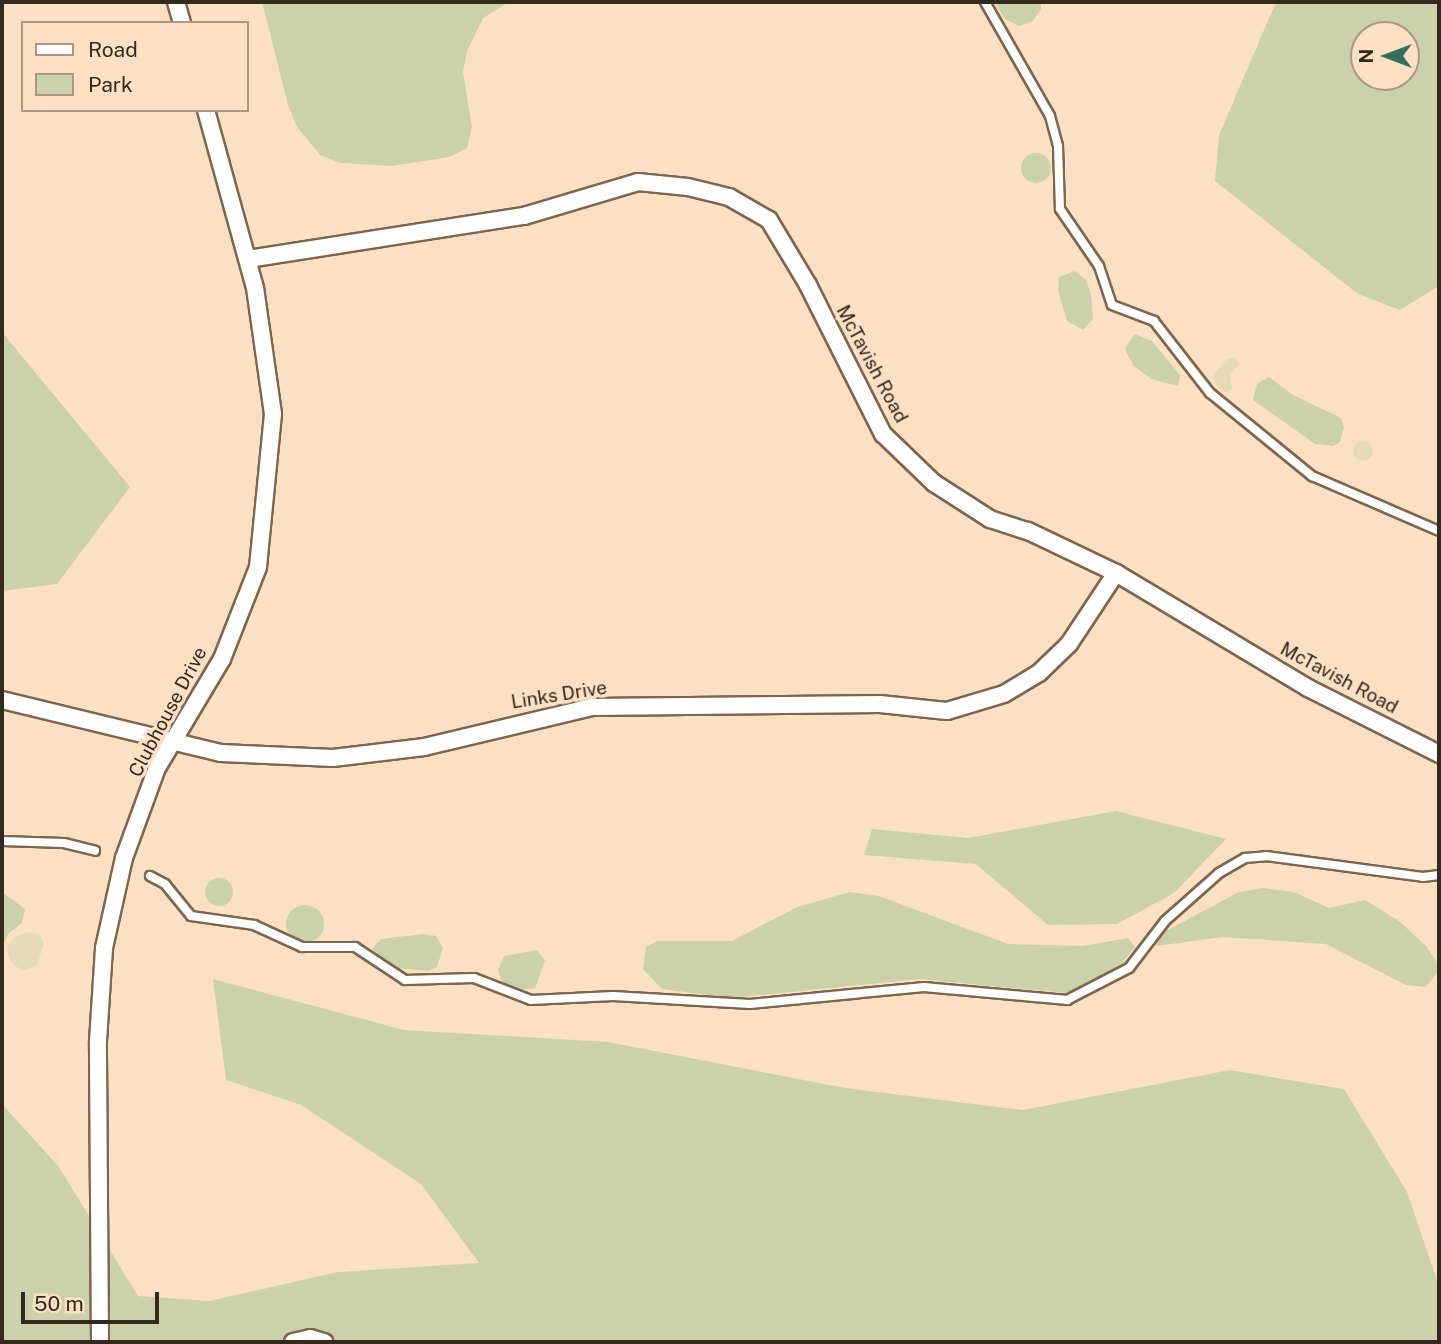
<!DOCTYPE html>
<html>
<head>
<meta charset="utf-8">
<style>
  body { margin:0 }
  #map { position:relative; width:1441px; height:1344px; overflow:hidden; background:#fce0c4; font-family:"Public Sans",sans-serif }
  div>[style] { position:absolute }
  .green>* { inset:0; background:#cbd1ab }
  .round { border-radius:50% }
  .sand>* { inset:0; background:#e5dcb7 }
  .roads { filter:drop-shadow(2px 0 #7e664d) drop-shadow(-2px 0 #7e664d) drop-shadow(0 2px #7e664d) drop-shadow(0 -2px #7e664d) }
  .service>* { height:8px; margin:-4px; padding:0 4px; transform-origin:4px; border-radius:4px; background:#fff }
  .minor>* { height:16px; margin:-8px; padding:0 8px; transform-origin:8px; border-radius:8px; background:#fff }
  span { translate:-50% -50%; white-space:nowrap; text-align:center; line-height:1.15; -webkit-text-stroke:7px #fce0c4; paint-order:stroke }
  .street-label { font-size:19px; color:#33291e }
  .frame { position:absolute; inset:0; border:4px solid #33291e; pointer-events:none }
  .legend { position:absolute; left:21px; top:21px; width:228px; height:91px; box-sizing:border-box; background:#fce0c4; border:2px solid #ac9782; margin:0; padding:9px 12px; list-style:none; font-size:21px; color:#33291e }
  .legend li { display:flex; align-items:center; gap:14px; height:35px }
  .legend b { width:35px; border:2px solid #ac9782 }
  .north { position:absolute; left:1350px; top:21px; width:70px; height:70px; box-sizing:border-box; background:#fce0c4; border:2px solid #ac9782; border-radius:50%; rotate:270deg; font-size:19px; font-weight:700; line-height:28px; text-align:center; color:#33291e }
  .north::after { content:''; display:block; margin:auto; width:24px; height:32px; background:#346f5a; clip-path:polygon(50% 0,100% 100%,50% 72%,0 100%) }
  .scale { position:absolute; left:21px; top:1292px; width:138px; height:32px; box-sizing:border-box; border:4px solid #33291e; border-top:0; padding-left:9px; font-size:21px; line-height:24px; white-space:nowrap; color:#33291e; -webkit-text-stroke:5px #fce0c4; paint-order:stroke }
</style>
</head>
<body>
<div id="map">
  <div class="green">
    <i style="clip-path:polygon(262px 2px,509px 2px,483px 18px,467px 51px,463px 72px,472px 127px,467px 148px,449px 157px,392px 166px,341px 163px,320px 155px,297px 127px,288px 105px)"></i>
    <i style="clip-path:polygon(994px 2px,1041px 2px,1041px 9px,1033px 21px,1019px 26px,1005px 19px)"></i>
    <i style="clip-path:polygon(evenodd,1276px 2px,1439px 2px,1439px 286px,1400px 310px,1358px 294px,1215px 181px,1219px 135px,1276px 2px,1364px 35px,1406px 35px,1406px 77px,1364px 77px,1364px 35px)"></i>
    <i class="round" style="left:1021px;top:153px;width:30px;height:30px"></i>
    <i style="clip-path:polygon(1075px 271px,1086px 280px,1091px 294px,1093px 319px,1083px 330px,1067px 321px,1058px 291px,1059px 277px)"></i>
    <i style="clip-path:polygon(2px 332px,130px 487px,57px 584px,2px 591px)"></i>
    <i style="clip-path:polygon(1134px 334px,1152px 341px,1180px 375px,1178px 386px,1151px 379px,1133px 365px,1125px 349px)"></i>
    <i style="clip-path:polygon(1269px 377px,1293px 395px,1341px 418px,1344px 427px,1340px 442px,1333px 446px,1315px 444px,1253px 400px,1257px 384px)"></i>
    <i style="clip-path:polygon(1116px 811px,1226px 839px,1174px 893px,1117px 924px,1048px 925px,976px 864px,864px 855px,872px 829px,968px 838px)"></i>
    <i class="round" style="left:205px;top:878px;width:28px;height:28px"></i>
    <i style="clip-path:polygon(1263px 888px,1294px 892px,1329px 908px,1365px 900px,1399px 921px,1426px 946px,1437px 962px,1437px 973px,1426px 987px,1406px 985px,1326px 944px,1222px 937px,1157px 946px,1157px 940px,1166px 931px,1239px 892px)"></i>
    <i style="clip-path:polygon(2px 892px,25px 909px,22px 923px,9px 933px,2px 947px)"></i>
    <i style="clip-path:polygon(850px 892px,879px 896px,1008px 944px,1083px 946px,1128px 938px,1135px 947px,1114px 973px,1066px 993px,920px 979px,731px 998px,662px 989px,643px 969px,646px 947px,657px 941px,732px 941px,797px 907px)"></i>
    <i class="round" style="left:286px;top:905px;width:38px;height:38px"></i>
    <i style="clip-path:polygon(423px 934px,436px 936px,443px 948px,437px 967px,429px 971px,395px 968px,372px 949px,381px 939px)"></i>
    <i style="clip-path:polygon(537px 950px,545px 960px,535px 988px,519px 990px,502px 982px,498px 970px,504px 956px)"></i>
    <i style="clip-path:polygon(213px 979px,404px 1030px,608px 1042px,845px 1088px,1023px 1110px,1230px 1070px,1344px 1089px,1407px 1192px,1439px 1286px,1439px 1342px,2px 1342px,2px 1104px,59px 1167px,138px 1296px,209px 1301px,338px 1272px,479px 1263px,421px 1184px,301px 1105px,226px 1080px)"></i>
  </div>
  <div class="sand">
    <i style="clip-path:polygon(1228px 358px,1235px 358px,1239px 364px,1230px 375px,1232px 389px,1227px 393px,1217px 387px,1213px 375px)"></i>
    <i class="round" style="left:1353px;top:441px;width:20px;height:20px"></i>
    <i style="clip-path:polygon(29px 932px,40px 934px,44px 944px,37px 965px,22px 971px,10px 961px,7px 948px,14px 937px)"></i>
  </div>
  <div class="roads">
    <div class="service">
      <i style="left:985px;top:2px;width:131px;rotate:60.3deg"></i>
      <i style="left:1050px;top:116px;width:31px;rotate:75deg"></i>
      <i style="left:1058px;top:146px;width:63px;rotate:88.2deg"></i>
      <i style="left:1060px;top:209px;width:69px;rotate:55.6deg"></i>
      <i style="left:1099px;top:266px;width:41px;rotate:71.6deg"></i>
      <i style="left:1112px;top:305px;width:45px;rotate:20.9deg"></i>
      <i style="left:1154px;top:321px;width:91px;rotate:52.1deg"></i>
      <i style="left:1210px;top:393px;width:132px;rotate:39.1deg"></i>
      <i style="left:1312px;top:476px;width:138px;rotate:23.4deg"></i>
      <i style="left:2px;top:841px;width:62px;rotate:1.8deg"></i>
      <i style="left:64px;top:843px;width:32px;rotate:14deg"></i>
      <i style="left:150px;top:876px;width:17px;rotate:28deg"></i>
      <i style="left:165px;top:884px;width:41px;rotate:50.9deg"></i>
      <i style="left:191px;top:916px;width:64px;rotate:8.1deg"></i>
      <i style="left:254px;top:925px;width:53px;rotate:24.6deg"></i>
      <i style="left:302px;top:947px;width:53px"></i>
      <i style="left:355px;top:947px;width:60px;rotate:33.4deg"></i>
      <i style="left:405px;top:980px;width:69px;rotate:-1.7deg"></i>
      <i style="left:474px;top:978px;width:61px;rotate:21.1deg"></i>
      <i style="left:531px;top:1000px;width:82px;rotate:-2.8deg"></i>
      <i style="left:613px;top:996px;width:137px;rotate:3.3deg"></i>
      <i style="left:750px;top:1004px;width:175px;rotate:-5.6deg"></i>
      <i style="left:924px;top:987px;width:144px;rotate:5.2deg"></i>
      <i style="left:1067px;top:1000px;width:70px;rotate:-27.3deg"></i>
      <i style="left:1129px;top:968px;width:59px;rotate:-52.5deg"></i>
      <i style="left:1165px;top:921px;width:72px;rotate:-41.6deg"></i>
      <i style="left:1219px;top:873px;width:30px;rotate:-30deg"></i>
      <i style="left:1245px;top:858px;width:21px;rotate:-5deg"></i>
      <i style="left:1266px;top:856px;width:158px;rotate:7.6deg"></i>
      <i style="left:1423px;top:877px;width:16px;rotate:-7deg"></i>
    </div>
    <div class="minor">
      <i style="left:176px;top:2px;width:22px;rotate:74deg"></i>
      <i style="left:248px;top:259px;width:279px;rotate:-8.9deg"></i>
      <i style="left:524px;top:216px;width:119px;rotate:-16.6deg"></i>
      <i style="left:638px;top:182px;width:50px;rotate:5.7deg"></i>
      <i style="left:688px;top:187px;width:42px;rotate:13.7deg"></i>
      <i style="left:729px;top:197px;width:46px;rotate:29.9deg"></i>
      <i style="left:769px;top:220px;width:76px;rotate:59deg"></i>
      <i style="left:808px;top:285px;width:167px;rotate:63.3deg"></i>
      <i style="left:883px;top:434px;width:71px;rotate:43.9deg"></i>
      <i style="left:934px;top:483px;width:67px;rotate:32.7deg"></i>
      <i style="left:990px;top:519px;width:40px;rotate:18deg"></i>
      <i style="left:1028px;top:531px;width:98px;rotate:25.5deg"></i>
      <i style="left:1116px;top:573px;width:224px;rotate:30.9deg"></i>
      <i style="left:1308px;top:688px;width:147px;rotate:26.7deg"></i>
      <i style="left:2px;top:700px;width:225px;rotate:13.6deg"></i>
      <i style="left:221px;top:753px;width:112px;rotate:2.6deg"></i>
      <i style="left:333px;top:758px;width:92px;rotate:-6.9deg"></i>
      <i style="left:424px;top:747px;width:173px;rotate:-13.4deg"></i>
      <i style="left:592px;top:707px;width:288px;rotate:-0.6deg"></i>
      <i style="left:880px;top:704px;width:67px;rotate:6deg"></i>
      <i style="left:947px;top:711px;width:59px;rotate:-16.6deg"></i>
      <i style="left:1004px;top:694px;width:41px;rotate:-31deg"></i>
      <i style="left:1039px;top:673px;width:42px;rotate:-44deg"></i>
      <i style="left:1069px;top:644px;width:85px;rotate:-56.5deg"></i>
      <i style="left:100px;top:1342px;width:301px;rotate:-90.4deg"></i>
      <i style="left:98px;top:1041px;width:93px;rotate:-86.3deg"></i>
      <i style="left:104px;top:948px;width:92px;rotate:-77.5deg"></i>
      <i style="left:124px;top:858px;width:96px;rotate:-69.9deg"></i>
      <i style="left:157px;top:768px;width:127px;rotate:-59.2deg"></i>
      <i style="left:222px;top:659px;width:99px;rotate:-68.6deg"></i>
      <i style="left:258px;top:567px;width:154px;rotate:-84.4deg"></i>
      <i style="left:273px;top:414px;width:127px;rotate:-98.1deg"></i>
      <i style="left:255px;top:288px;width:185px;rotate:-105.4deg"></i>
      <i style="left:293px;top:1342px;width:17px;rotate:-13deg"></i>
      <i style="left:310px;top:1338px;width:15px;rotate:16deg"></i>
    </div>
  </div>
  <div class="street-label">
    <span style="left:872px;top:364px;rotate:62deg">McTavish Road</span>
    <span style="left:1339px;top:678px;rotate:28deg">McTavish Road</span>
    <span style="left:559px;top:695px;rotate:-9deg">Links Drive</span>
    <span style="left:168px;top:712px;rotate:-62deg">Clubhouse Drive</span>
  </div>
  <div class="frame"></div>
  <ul class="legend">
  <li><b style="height:9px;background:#fff"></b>Road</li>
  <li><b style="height:19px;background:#cbd1ab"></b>Park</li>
  </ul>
  <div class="north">N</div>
  <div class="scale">50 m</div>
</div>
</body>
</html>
